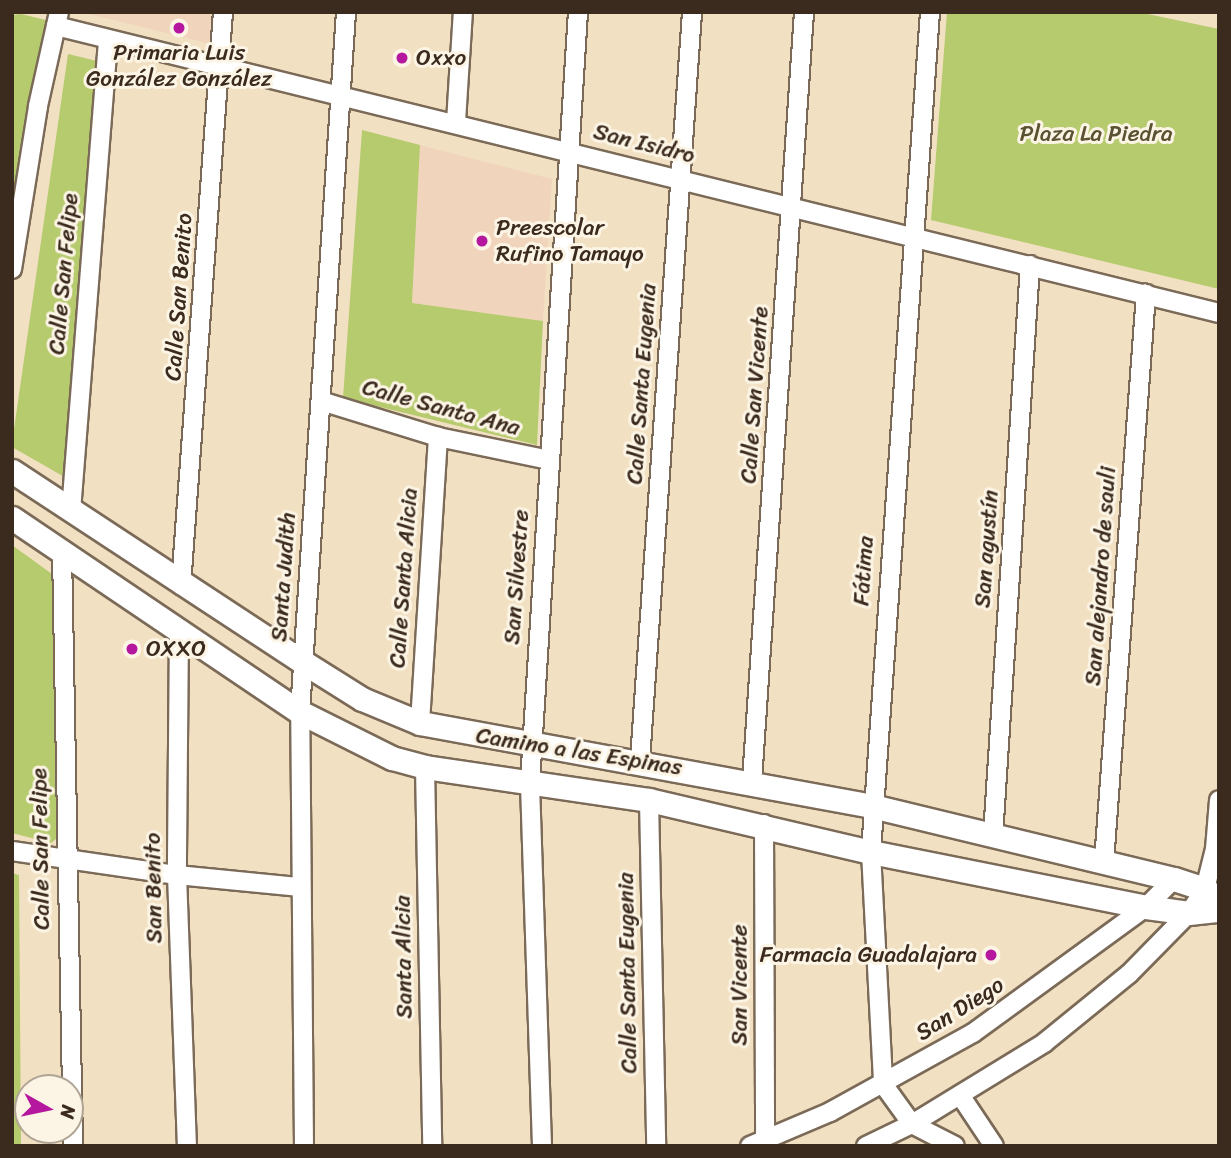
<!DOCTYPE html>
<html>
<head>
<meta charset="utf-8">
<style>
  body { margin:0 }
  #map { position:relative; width:1231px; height:1158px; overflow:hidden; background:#f2e0c2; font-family:Sriracha,sans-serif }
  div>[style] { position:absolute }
  .built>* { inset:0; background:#f0d5bc }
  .green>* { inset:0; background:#b6ca6e }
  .roads { filter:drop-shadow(2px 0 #7b6a57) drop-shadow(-2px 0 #7b6a57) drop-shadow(0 2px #7b6a57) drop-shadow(0 -2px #7b6a57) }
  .minor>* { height:18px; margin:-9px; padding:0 9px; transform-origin:9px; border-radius:9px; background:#fff }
  .tertiary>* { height:23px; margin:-11.5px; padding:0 11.5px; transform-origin:11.5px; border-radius:11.5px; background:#fff }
  .dots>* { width:19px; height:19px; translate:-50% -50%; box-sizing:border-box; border:4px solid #fcf5e5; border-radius:50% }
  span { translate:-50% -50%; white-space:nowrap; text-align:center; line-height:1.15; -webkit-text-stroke:6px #fcf5e5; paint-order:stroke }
  .poi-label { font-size:23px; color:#3b2a1e }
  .left { translate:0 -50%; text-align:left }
  .right { translate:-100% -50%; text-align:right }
  .park-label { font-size:23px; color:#5a5232 }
  .street-label { font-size:23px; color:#3b2a1e }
  .frame { position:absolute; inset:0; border:14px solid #3b2a1e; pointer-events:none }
  .north { position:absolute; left:14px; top:1074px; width:70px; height:70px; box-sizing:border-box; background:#fcf5e5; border:2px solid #afa495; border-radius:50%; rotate:99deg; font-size:19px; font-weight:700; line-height:28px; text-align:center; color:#3b2a1e }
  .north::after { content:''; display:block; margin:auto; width:24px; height:32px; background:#b5179e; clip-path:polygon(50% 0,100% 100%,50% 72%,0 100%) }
</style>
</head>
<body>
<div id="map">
  <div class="built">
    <i style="clip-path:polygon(80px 12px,213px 12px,211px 44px)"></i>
    <i style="clip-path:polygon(420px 145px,552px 179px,543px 321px,412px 303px)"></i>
  </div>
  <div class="green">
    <i style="clip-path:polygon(947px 12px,1138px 12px,1219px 29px,1219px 289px,931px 220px)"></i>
    <i style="clip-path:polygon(21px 14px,50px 21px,40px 54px,12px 245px,12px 15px)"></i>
    <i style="clip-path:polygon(68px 54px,97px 61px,68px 479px,12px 447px,12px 443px)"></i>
    <i style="clip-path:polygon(362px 130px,420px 145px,412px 303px,543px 321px,537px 445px,343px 398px)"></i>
    <i style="clip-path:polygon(12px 545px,52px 574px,61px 835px,51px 843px,12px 833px)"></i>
    <i style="clip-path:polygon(12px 873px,19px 875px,21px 1146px,12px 1146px)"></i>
  </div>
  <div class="roads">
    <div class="minor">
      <i style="left:930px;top:12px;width:842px;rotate:94.02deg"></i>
      <i style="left:871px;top:852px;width:232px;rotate:87deg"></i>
      <i style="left:883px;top:1084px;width:49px;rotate:54.1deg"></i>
      <i style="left:912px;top:1124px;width:48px;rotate:27.1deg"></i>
      <i style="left:56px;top:26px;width:1198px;rotate:13.86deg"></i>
      <i style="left:456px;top:122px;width:110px;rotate:-86.4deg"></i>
      <i style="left:12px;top:269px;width:165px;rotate:-80.9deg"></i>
      <i style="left:38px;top:106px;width:96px;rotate:-77.4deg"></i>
      <i style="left:321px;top:401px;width:122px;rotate:17.1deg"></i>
      <i style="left:438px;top:437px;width:113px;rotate:11.7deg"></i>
      <i style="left:71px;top:511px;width:471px;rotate:-85.5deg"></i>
      <i style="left:62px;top:551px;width:595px;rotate:88.94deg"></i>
      <i style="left:181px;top:585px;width:575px;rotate:-85.81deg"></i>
      <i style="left:179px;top:629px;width:246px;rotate:90.5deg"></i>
      <i style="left:177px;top:875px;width:271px;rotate:87.9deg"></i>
      <i style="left:420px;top:723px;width:287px;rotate:-86.4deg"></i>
      <i style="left:640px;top:760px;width:750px;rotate:-86.02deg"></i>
      <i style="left:425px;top:767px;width:379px;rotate:88.9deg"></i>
      <i style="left:752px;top:781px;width:771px;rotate:-86.13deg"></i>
      <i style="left:649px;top:800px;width:346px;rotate:88.8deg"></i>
      <i style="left:764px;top:824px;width:322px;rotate:89.8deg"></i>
      <i style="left:993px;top:836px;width:572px;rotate:-86.29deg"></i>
      <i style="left:12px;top:851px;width:167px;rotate:8.3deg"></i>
      <i style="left:177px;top:875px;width:124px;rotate:5.6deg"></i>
      <i style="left:1104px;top:862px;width:570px;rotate:-85.77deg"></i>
      <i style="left:960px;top:1095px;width:61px;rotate:56.3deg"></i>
      <i style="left:304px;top:1146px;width:434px;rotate:-90.5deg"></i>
      <i style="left:300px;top:712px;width:702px;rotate:-86.24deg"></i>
      <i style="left:542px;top:1146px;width:363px;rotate:-91.9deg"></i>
      <i style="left:530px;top:783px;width:772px;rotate:-86.44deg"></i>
      <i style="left:750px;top:1146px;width:87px;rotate:-23deg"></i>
      <i style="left:830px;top:1112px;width:163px;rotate:-28.9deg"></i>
      <i style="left:973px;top:1033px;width:214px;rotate:-36.1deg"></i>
      <i style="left:1146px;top:907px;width:40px;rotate:-45deg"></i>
      <i style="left:866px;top:1146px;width:51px;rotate:-25.6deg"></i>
      <i style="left:912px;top:1124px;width:155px;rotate:-31.5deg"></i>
      <i style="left:1044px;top:1043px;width:109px;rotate:-39.1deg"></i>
      <i style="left:1129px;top:974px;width:86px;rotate:-45.5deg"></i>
      <i style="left:1189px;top:913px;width:29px;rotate:-56deg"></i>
      <i style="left:1205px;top:889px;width:41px;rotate:-76deg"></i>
      <i style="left:1215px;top:849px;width:49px;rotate:-85.3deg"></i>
    </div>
    <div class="tertiary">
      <i style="left:12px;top:471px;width:348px;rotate:33.3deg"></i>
      <i style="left:303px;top:662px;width:70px;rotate:32.1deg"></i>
      <i style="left:362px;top:699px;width:63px;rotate:22.5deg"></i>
      <i style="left:420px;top:723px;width:460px;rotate:10.4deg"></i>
      <i style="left:872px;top:806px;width:311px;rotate:13.6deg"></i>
      <i style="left:1174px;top:879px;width:33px;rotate:18deg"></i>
      <i style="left:1205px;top:889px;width:18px;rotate:38deg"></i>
      <i style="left:12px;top:518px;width:347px;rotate:34deg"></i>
      <i style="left:300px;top:712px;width:103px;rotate:26.6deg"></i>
      <i style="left:392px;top:758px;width:34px;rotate:15deg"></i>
      <i style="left:425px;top:767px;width:226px;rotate:8.4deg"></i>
      <i style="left:649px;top:800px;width:228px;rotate:13.2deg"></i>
      <i style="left:871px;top:852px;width:280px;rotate:11.3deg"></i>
      <i style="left:1146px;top:907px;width:43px;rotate:7.9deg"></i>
      <i style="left:1189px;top:913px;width:30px;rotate:-6deg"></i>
    </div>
  </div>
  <div class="dots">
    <i style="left:179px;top:28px;background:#b5179e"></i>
    <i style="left:402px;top:58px;background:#b5179e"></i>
    <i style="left:482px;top:241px;background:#b5179e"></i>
    <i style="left:132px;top:649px;background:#b5179e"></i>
    <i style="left:991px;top:955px;background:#b5179e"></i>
  </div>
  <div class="poi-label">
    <span style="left:179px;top:66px">Primaria Luis<br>González González</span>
    <span class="left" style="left:416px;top:58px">Oxxo</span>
    <span class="left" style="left:496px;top:241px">Preescolar<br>Rufino Tamayo</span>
    <span class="left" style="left:146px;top:649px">OXXO</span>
    <span class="right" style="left:977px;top:955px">Farmacia Guadalajara</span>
  </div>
  <div class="park-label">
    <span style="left:1096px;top:134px">Plaza La Piedra</span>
  </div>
  <div class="street-label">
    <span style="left:644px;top:144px;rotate:14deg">San Isidro</span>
    <span style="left:64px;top:274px;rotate:-85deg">Calle San Felipe</span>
    <span style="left:179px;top:297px;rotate:-86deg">Calle San Benito</span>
    <span style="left:642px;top:384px;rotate:-86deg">Calle Santa Eugenia</span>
    <span style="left:755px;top:395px;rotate:-86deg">Calle San Vicente</span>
    <span style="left:441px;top:408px;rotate:15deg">Calle Santa Ana</span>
    <span style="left:987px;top:549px;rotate:-86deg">San agustín</span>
    <span style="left:864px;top:571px;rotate:-86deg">Fátima</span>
    <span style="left:1101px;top:576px;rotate:-86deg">San alejandro de sauli</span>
    <span style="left:284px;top:577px;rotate:-86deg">Santa Judith</span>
    <span style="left:517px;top:577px;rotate:-86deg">San Silvestre</span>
    <span style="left:404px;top:578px;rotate:-86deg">Calle Santa Alicia</span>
    <span style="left:579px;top:752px;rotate:9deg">Camino a las Espinas</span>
    <span style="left:41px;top:849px;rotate:-91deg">Calle San Felipe</span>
    <span style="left:154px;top:888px;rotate:-91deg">San Benito</span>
    <span style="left:404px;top:957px;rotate:-91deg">Santa Alicia</span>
    <span style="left:628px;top:973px;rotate:-91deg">Calle Santa Eugenia</span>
    <span style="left:740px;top:985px;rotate:-90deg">San Vicente</span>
    <span style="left:960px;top:1009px;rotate:-32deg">San Diego</span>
  </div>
  <div class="frame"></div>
  <div class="north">N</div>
</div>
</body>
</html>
